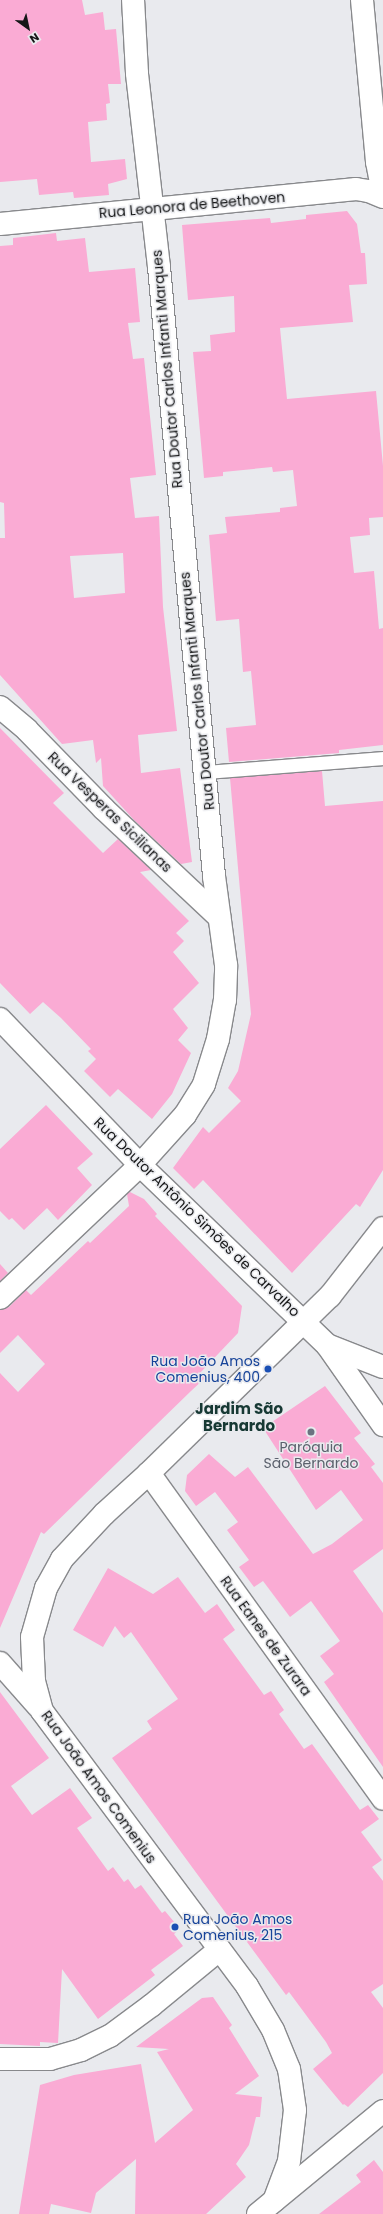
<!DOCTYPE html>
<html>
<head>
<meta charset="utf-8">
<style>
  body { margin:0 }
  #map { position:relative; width:383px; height:2214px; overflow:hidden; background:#e9eaee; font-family:Poppins,sans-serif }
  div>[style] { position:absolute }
  .building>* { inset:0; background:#faabd4 }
  .roads { filter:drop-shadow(1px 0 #88898c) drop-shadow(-1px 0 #88898c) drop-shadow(0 1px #88898c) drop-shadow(0 -1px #88898c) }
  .service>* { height:13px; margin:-6.5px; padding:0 6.5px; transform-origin:6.5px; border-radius:6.5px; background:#fff }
  .minor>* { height:22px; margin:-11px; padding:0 11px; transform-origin:11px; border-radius:11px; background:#fff }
  .dots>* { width:11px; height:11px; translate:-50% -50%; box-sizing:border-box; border:2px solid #e9eaee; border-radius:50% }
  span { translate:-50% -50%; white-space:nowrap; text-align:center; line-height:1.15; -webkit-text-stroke:3px #e9eaee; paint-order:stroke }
  .street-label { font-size:14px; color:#151617 }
  .transit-label { font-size:14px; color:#164399 }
  .right { translate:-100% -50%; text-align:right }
  .left { translate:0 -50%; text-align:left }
  .worship-label { font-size:14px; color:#5b616d }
  .neighbourhood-label { font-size:15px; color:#173934; font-weight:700 }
  .north { position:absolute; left:8px; top:8px; width:40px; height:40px; -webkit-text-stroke:3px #e9eaee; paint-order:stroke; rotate:147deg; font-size:11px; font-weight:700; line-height:16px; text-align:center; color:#151617 }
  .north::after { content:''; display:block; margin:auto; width:14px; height:18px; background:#151617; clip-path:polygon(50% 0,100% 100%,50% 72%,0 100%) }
</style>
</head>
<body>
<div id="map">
  <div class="building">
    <i style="clip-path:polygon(0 0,82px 0,85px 15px,103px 12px,105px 30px,116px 29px,121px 84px,108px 84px,110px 103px,106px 104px,107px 120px,88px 122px,91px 162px,125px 159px,127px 179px,108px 184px,109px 195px,74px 198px,73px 192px,39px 195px,37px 179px,0 182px)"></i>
    <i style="clip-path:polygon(347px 211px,357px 224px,361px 253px,365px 253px,367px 284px,349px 285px,353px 322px,280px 328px,287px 399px,376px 391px,383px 466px,383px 517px,369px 518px,370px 535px,350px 537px,354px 573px,374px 571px,379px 629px,383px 628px,383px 745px,339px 750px,339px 753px,229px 762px,226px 728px,256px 725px,251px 671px,243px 672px,239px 619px,216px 621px,209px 535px,227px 533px,225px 517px,280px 512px,280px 508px,297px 506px,293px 470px,273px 472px,272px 467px,223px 472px,223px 476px,204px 478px,193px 352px,211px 351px,210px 335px,235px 332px,234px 296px,188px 300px,182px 225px,270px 218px,271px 223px,306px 219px,306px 215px)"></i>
    <i style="clip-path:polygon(evenodd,56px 233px,57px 241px,85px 238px,89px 272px,135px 268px,140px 322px,128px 323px,133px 359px,144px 358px,156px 475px,130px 478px,135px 518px,159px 516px,163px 607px,177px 731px,138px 735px,141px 773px,180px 768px,192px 862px,181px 864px,135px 821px,103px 786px,101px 758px,96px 763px,93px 740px,62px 744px,0 675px,0 538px,5px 538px,4px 503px,0 502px,0 246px,13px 245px,13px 238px,56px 233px,123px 553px,125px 593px,74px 598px,70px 556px,123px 553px)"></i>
    <i style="clip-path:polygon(0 728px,64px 793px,53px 803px,103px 853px,118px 839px,151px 870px,140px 872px,189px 921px,176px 933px,184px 941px,173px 952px,199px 983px,173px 1009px,188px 1028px,178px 1040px,191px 1053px,172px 1094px,152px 1119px,118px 1089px,110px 1097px,84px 1071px,96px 1059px,88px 1051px,91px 1049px,61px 1018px,43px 1002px,30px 1014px,0 983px)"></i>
    <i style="clip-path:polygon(322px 771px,325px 806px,383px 801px,383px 1170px,360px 1207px,356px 1204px,292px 1273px,203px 1180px,194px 1189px,173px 1168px,203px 1127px,209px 1133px,241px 1101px,228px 1088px,238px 1071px,251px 1014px,230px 778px)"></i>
    <i style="clip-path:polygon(46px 1105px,93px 1154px,77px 1168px,92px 1185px,58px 1220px,47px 1208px,24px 1230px,12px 1218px,9px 1220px,0 1211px,0 1149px)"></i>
    <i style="clip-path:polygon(130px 1192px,144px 1199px,157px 1214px,155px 1216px,242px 1306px,238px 1333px,200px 1373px,205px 1378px,191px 1391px,44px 1534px,41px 1532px,0 1628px,0 1373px,18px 1392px,45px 1364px,18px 1335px,0 1353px,0 1310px,9px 1307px,26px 1290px,31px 1295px,88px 1241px,90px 1243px,129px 1206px,127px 1194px)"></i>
    <i style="clip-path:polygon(0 1264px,8px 1273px,0 1281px)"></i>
    <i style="clip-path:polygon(325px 1386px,361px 1433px,354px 1438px,375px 1464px,371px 1467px,383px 1483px,383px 1549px,353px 1571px,383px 1613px,383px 1767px,324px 1682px,334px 1674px,320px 1656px,340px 1641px,311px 1601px,290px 1617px,263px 1581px,254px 1587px,239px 1567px,249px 1560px,227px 1530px,238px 1522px,215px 1492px,196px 1506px,185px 1491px,187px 1475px,209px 1454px,235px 1477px,248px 1467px,313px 1554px,332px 1544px,363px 1520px,341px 1490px,316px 1510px,263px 1428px)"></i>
    <i style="clip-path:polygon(108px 1568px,153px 1594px,178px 1577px,205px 1613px,217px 1604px,235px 1630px,223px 1639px,264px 1695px,271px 1691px,284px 1710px,279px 1714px,304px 1749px,312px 1744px,360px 1810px,368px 1805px,379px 1819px,361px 1832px,382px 1860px,372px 1867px,383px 1881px,383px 1984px,371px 1992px,383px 2008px,383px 2073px,348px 2107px,344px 2104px,343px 2105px,313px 2069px,332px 2053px,326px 2042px,289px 1992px,286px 1995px,112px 1758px,152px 1729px,147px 1721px,178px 1699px,131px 1632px,124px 1638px,115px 1626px,103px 1647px,73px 1630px)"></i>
    <i style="clip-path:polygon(0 1692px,49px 1758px,11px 1786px,32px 1815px,70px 1788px,92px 1818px,77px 1828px,108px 1871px,113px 1867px,124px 1882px,128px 1879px,135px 1889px,141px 1885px,162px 1913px,165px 1911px,180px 1929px,174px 1934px,183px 1946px,151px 1970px,155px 1975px,98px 2019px,62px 1969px,58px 2043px,40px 2042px,40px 2046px,0 2044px)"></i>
    <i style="clip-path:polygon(213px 1997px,232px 2025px,229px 2028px,259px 2076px,235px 2094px,262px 2097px,260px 2117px,256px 2117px,249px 2145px,236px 2164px,246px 2177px,206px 2214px,135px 2214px,136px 2159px,96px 2193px,91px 2213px,51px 2204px,49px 2214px,19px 2214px,40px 2085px,74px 2075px,141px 2064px,155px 2143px,193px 2110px,157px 2052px,169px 2049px,136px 2047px,202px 1998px)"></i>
    <i style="clip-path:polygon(374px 2160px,383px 2172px,383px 2214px,319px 2214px,361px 2182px,356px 2175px)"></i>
  </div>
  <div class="roads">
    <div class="service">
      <i style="left:206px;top:772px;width:178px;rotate:-4.5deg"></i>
    </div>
    <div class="minor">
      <i style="left:362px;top:0;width:163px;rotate:84.7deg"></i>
      <i style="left:377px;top:162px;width:32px;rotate:79deg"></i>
      <i style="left:0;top:224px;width:358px;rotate:-5.6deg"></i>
      <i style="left:356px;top:189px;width:13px;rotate:9deg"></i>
      <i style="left:369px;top:191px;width:15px;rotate:23deg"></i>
      <i style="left:0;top:707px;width:35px;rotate:40deg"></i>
      <i style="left:27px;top:730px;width:110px;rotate:45.7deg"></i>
      <i style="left:104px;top:809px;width:158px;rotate:43.2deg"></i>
      <i style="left:0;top:1019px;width:202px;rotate:46.2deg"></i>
      <i style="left:140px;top:1165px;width:260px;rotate:43.9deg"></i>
      <i style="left:327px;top:1345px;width:98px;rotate:55deg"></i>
      <i style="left:0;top:1298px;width:193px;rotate:-43.5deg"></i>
      <i style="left:140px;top:1165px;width:67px;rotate:-48deg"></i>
      <i style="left:185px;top:1115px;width:36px;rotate:-58deg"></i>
      <i style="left:204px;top:1084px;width:47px;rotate:-72.7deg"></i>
      <i style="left:218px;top:1039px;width:40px;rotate:-80deg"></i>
      <i style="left:225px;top:1000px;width:35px;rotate:-88deg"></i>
      <i style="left:226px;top:965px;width:90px;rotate:-97.7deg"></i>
      <i style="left:214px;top:876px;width:611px;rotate:-95.16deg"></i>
      <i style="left:159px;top:267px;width:195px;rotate:-96.5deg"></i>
      <i style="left:137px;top:73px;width:73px;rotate:-93.1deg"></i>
      <i style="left:327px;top:1345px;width:60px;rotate:21.4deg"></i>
      <i style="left:149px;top:1473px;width:401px;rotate:54.3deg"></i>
      <i style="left:0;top:1663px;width:57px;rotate:48.5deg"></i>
      <i style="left:0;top:2059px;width:50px"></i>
      <i style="left:50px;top:2059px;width:32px;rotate:-16deg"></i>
      <i style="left:81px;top:2050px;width:32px;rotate:-26deg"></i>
      <i style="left:110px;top:2036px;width:52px;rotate:-36.4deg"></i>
      <i style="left:152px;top:2005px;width:87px;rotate:-39.4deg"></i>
      <i style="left:274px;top:2201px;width:43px;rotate:-69.4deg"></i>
      <i style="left:289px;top:2161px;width:51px;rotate:-83.3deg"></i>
      <i style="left:295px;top:2110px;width:41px;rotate:-98.3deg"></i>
      <i style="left:289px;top:2069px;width:42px;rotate:-112.3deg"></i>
      <i style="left:273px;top:2030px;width:51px;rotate:-120.6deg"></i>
      <i style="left:247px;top:1986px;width:343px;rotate:-126.7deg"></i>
      <i style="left:42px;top:1711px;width:31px;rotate:-105deg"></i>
      <i style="left:34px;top:1681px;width:44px;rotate:-92.6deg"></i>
      <i style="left:32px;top:1637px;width:51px;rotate:-74.1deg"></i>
      <i style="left:46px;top:1588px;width:33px;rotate:-61deg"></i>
      <i style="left:62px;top:1559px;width:62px;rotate:-47deg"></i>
      <i style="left:104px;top:1514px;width:61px;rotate:-42.3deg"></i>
      <i style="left:149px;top:1473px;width:253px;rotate:-44.4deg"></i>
      <i style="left:330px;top:1296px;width:86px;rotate:-52.1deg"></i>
      <i style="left:258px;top:2214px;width:162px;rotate:-39.5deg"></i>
    </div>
  </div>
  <div class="dots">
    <i style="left:268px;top:1369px;background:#1a4fb4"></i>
    <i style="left:311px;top:1432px;background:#6b7280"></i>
    <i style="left:175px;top:1927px;background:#1a4fb4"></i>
  </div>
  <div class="street-label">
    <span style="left:192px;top:205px;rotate:-5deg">Rua Leonora de Beethoven</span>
    <span style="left:167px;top:369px;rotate:-95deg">Rua Doutor Carlos Infanti Marques</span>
    <span style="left:197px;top:691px;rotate:-96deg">Rua Doutor Carlos Infanti Marques</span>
    <span style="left:110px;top:812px;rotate:44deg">Rua Vesperas Sicilianas</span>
    <span style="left:197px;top:1217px;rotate:44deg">Rua Doutor Antônio Simões de Carvalho</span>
    <span style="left:266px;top:1636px;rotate:54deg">Rua Eanes de Zurara</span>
    <span style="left:99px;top:1787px;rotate:54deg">Rua João Amos Comenius</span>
  </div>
  <div class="transit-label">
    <span class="right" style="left:260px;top:1369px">Rua João Amos<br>Comenius, 400</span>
    <span class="left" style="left:183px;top:1927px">Rua João Amos<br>Comenius, 215</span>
  </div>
  <div class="worship-label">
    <span style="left:311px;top:1455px">Paróquia<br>São Bernardo</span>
  </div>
  <div class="neighbourhood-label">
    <span style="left:239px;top:1417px">Jardim São<br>Bernardo</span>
  </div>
  <div class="north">N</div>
</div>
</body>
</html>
